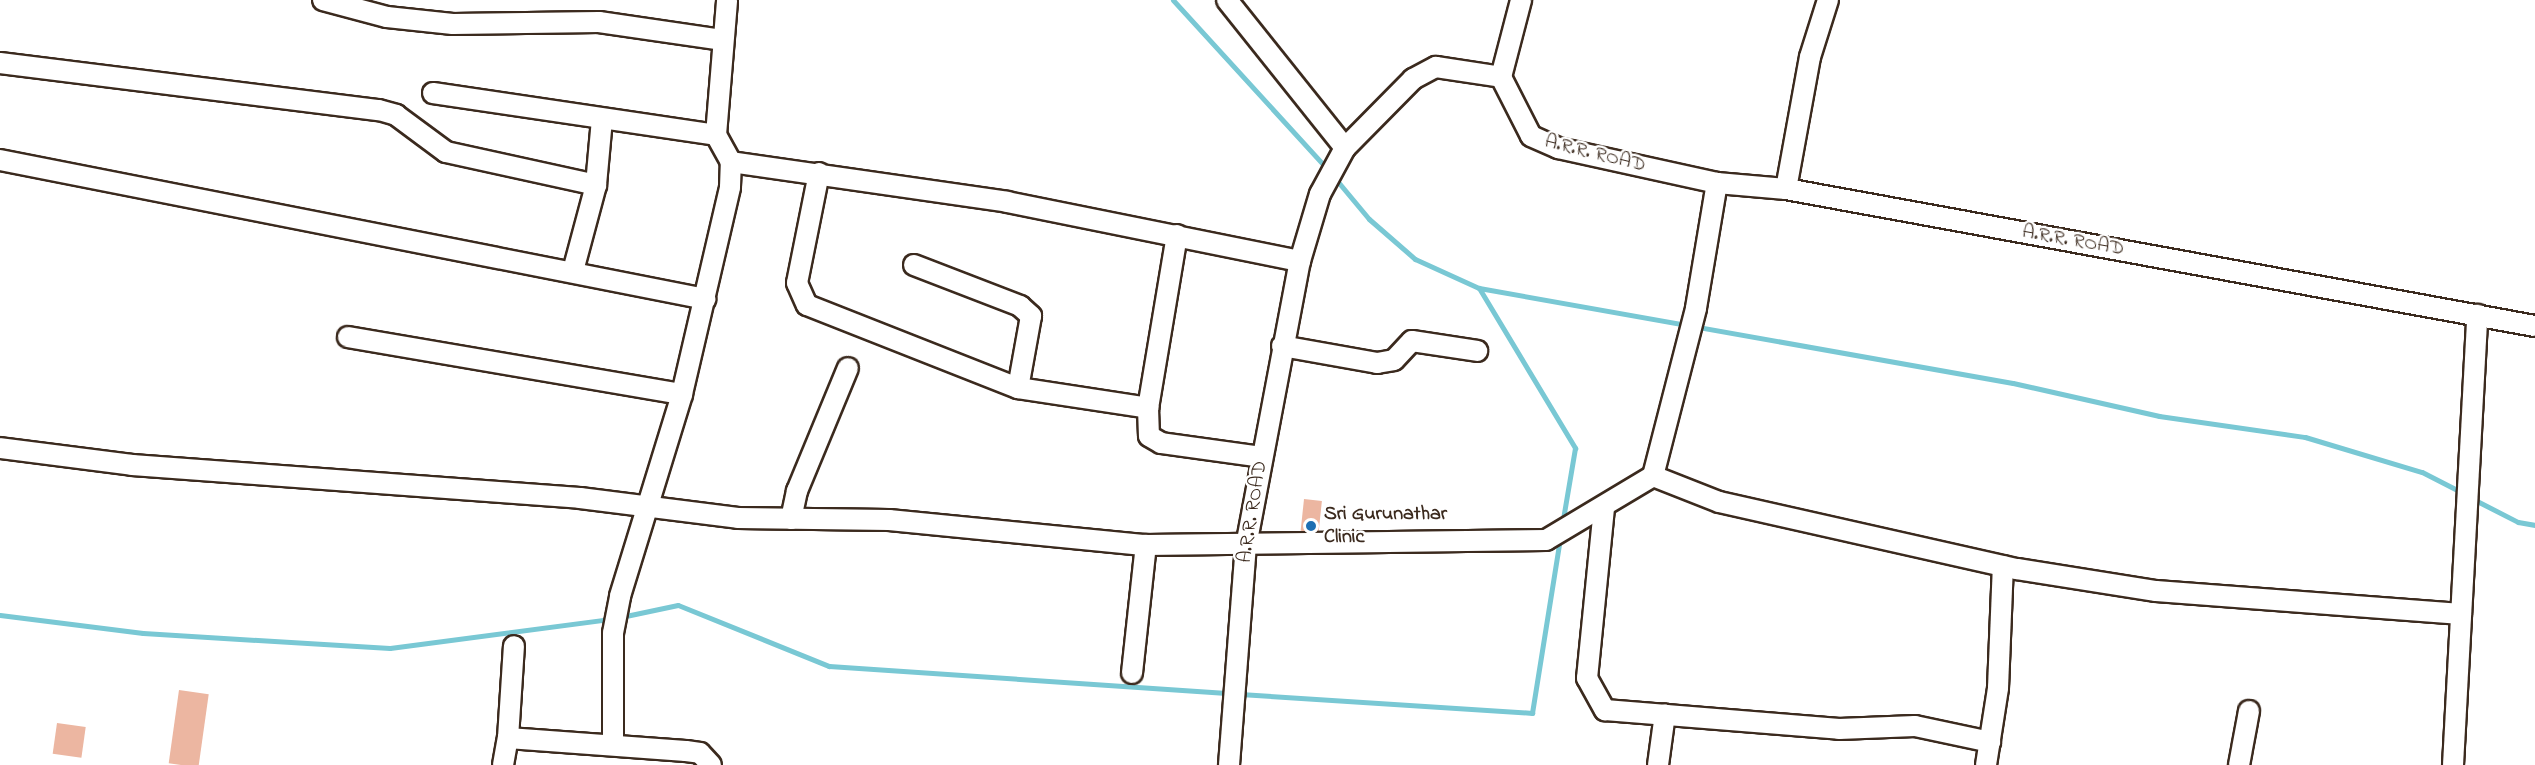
<!DOCTYPE html>
<html>
<head>
<meta charset="utf-8">
<style>
  body { margin:0 }
  #map { position:relative; width:2535px; height:765px; overflow:hidden; background:#fff; font-family:"Indie Flower",sans-serif }
  div>[style] { position:absolute }
  .stream>* { height:5px; margin:-2.5px; padding:0 2.5px; transform-origin:2.5px; border-radius:2.5px; background:#79c8d4 }
  .building>* { inset:0; background:#ecb6a1; transform-origin:0 0 }
  .roads { filter:drop-shadow(2px 0 #3b2a1e) drop-shadow(-2px 0 #3b2a1e) drop-shadow(0 2px #3b2a1e) drop-shadow(0 -2px #3b2a1e) }
  .street>* { height:20px; margin:-10px; padding:0 10px; transform-origin:10px; border-radius:10px; background:#fff }
  .dots>* { width:16px; height:16px; translate:-50% -50%; box-sizing:border-box; border:3px solid #fff; border-radius:50% }
  span { translate:-50% -50%; white-space:nowrap; text-align:center; line-height:1.15; -webkit-text-stroke:5px #fff; paint-order:stroke }
  .street-label { font-size:20px; color:#3b2a1e }
  .poi-label { font-size:20px; color:#3b2a1e; font-weight:700 }
  .left { translate:0 -50%; text-align:left }
</style>
</head>
<body>
<div id="map">
  <div class="stream">
    <i style="left:1173px;top:0;width:230px;rotate:47.6deg"></i>
    <i style="left:1334px;top:177px;width:55px;rotate:50.2deg"></i>
    <i style="left:1369px;top:219px;width:61px;rotate:41deg"></i>
    <i style="left:1415px;top:259px;width:70px;rotate:24.4deg"></i>
    <i style="left:1479px;top:288px;width:542px;rotate:10.09deg"></i>
    <i style="left:2013px;top:383px;width:150px;rotate:12.7deg"></i>
    <i style="left:2159px;top:416px;width:148px;rotate:8.2deg"></i>
    <i style="left:2305px;top:437px;width:122px;rotate:16.7deg"></i>
    <i style="left:2422px;top:472px;width:46px;rotate:27.1deg"></i>
    <i style="left:1479px;top:288px;width:187px;rotate:59deg"></i>
    <i style="left:1575px;top:448px;width:78px;rotate:99.6deg"></i>
    <i style="left:2471px;top:498px;width:53px;rotate:27.1deg"></i>
    <i style="left:2518px;top:522px;width:17px;rotate:10deg"></i>
    <i style="left:0;top:615px;width:144px;rotate:7.2deg"></i>
    <i style="left:143px;top:633px;width:247px;rotate:3.5deg"></i>
    <i style="left:390px;top:648px;width:223px;rotate:-7.5deg"></i>
    <i style="left:621px;top:617px;width:58px;rotate:-11.9deg"></i>
    <i style="left:678px;top:605px;width:163px;rotate:22deg"></i>
    <i style="left:829px;top:666px;width:402px;rotate:3.9deg"></i>
    <i style="left:1240px;top:694px;width:293px;rotate:3.7deg"></i>
    <i style="left:1532px;top:713px;width:177px;rotate:-80.9deg"></i>
  </div>
  <div class="building">
    <i style="left:1304px;top:499px;width:18px;height:32px;rotate:6deg"></i>
    <i style="left:179px;top:690px;width:30px;height:74px;rotate:8deg"></i>
    <i style="left:57px;top:723px;width:29px;height:31px;rotate:8deg"></i>
  </div>
  <div class="roads">
    <div class="street">
      <i style="left:323px;top:0;width:66px;rotate:14.9deg"></i>
      <i style="left:387px;top:17px;width:66px;rotate:6.1deg"></i>
      <i style="left:453px;top:24px;width:146px;rotate:-0.8deg"></i>
      <i style="left:599px;top:22px;width:124px;rotate:8.3deg"></i>
      <i style="left:1227px;top:0;width:189px;rotate:51.4deg"></i>
      <i style="left:0;top:63px;width:382px;rotate:7.1deg"></i>
      <i style="left:379px;top:110px;width:18px;rotate:16deg"></i>
      <i style="left:396px;top:115px;width:62px;rotate:36.5deg"></i>
      <i style="left:446px;top:152px;width:154px;rotate:12.4deg"></i>
      <i style="left:1501px;top:77px;width:80px;rotate:-75.4deg"></i>
      <i style="left:433px;top:93px;width:286px;rotate:8.4deg"></i>
      <i style="left:0;top:160px;width:719px;rotate:11.15deg"></i>
      <i style="left:731px;top:162px;width:279px;rotate:8.2deg"></i>
      <i style="left:1007px;top:202px;width:299px;rotate:11.4deg"></i>
      <i style="left:819px;top:173px;width:112px;rotate:101.3deg"></i>
      <i style="left:797px;top:283px;width:24px;rotate:66deg"></i>
      <i style="left:807px;top:305px;width:227px;rotate:21.5deg"></i>
      <i style="left:1018px;top:388px;width:132px;rotate:8.7deg"></i>
      <i style="left:1786px;top:189px;width:134px;rotate:-79.7deg"></i>
      <i style="left:1810px;top:57px;width:60px;rotate:-72.5deg"></i>
      <i style="left:1177px;top:235px;width:175px;rotate:99.5deg"></i>
      <i style="left:1148px;top:408px;width:28px;rotate:88deg"></i>
      <i style="left:1149px;top:436px;width:14px;rotate:30deg"></i>
      <i style="left:1161px;top:443px;width:102px;rotate:7.9deg"></i>
      <i style="left:914px;top:265px;width:114px;rotate:21.1deg"></i>
      <i style="left:1020px;top:306px;width:15px;rotate:42deg"></i>
      <i style="left:1031px;top:316px;width:73px;rotate:100.2deg"></i>
      <i style="left:573px;top:271px;width:89px;rotate:-75deg"></i>
      <i style="left:596px;top:185px;width:66px;rotate:-84.8deg"></i>
      <i style="left:348px;top:337px;width:339px;rotate:9.7deg"></i>
      <i style="left:1282px;top:346px;width:97px;rotate:10.1deg"></i>
      <i style="left:1377px;top:363px;width:17px;rotate:-10deg"></i>
      <i style="left:1394px;top:360px;width:26px;rotate:-47deg"></i>
      <i style="left:1412px;top:341px;width:66px;rotate:8.7deg"></i>
      <i style="left:0;top:448px;width:133px;rotate:7.3deg"></i>
      <i style="left:132px;top:465px;width:449px;rotate:4.2deg"></i>
      <i style="left:580px;top:498px;width:159px;rotate:7.2deg"></i>
      <i style="left:738px;top:518px;width:151px;rotate:0.8deg"></i>
      <i style="left:889px;top:520px;width:258px;rotate:5.6deg"></i>
      <i style="left:1146px;top:545px;width:400px;rotate:-0.7deg"></i>
      <i style="left:1546px;top:540px;width:125px;rotate:-30.9deg"></i>
      <i style="left:1653px;top:476px;width:71px;rotate:21.5deg"></i>
      <i style="left:1719px;top:502px;width:305px;rotate:12.7deg"></i>
      <i style="left:2017px;top:569px;width:141px;rotate:9deg"></i>
      <i style="left:2156px;top:591px;width:306px;rotate:4.3deg"></i>
      <i style="left:1653px;top:476px;width:173px;rotate:-75.6deg"></i>
      <i style="left:1696px;top:308px;width:127px;rotate:-80.5deg"></i>
      <i style="left:1604px;top:508px;width:171px;rotate:95.7deg"></i>
      <i style="left:1587px;top:678px;width:37px;rotate:61deg"></i>
      <i style="left:1605px;top:710px;width:235px;rotate:4.6deg"></i>
      <i style="left:1839px;top:729px;width:76px;rotate:-2.3deg"></i>
      <i style="left:1915px;top:726px;width:77px;rotate:12deg"></i>
      <i style="left:791px;top:519px;width:29px;rotate:-78deg"></i>
      <i style="left:797px;top:491px;width:133px;rotate:-67.5deg"></i>
      <i style="left:1132px;top:673px;width:129px;rotate:-83.8deg"></i>
      <i style="left:508px;top:738px;width:92px;rotate:-86.3deg"></i>
      <i style="left:613px;top:745px;width:112px;rotate:-90deg"></i>
      <i style="left:613px;top:633px;width:38px;rotate:-79deg"></i>
      <i style="left:620px;top:596px;width:211px;rotate:-72.9deg"></i>
      <i style="left:682px;top:394px;width:212px;rotate:-76.9deg"></i>
      <i style="left:730px;top:187px;width:25px;rotate:-88deg"></i>
      <i style="left:731px;top:162px;width:31px;rotate:-119deg"></i>
      <i style="left:716px;top:135px;width:135px;rotate:-85.3deg"></i>
      <i style="left:503px;top:765px;width:27px;rotate:-80deg"></i>
      <i style="left:508px;top:738px;width:178px;rotate:4.2deg"></i>
      <i style="left:686px;top:751px;width:14px;rotate:8deg"></i>
      <i style="left:700px;top:753px;width:16px;rotate:47deg"></i>
      <i style="left:1229px;top:765px;width:220px;rotate:-85.6deg"></i>
      <i style="left:1246px;top:546px;width:290px;rotate:-79.3deg"></i>
      <i style="left:1300px;top:261px;width:70px;rotate:-73.4deg"></i>
      <i style="left:1320px;top:194px;width:52px;rotate:-61.5deg"></i>
      <i style="left:1345px;top:148px;width:97px;rotate:-45.4deg"></i>
      <i style="left:1413px;top:79px;width:26px;rotate:-28deg"></i>
      <i style="left:1436px;top:67px;width:66px;rotate:8.7deg"></i>
      <i style="left:1501px;top:77px;width:66px;rotate:63deg"></i>
      <i style="left:1531px;top:136px;width:30px;rotate:24deg"></i>
      <i style="left:1558px;top:148px;width:163px;rotate:12.4deg"></i>
      <i style="left:1717px;top:183px;width:69px;rotate:5deg"></i>
      <i style="left:1786px;top:189px;width:761px;rotate:10.37deg"></i>
      <i style="left:1658px;top:765px;width:51px;rotate:-82.2deg"></i>
      <i style="left:1986px;top:765px;width:78px;rotate:-81.1deg"></i>
      <i style="left:1998px;top:688px;width:122px;rotate:-87.7deg"></i>
      <i style="left:2239px;top:765px;width:55px;rotate:-79.5deg"></i>
      <i style="left:2453px;top:765px;width:451px;rotate:-86.9deg"></i>
    </div>
  </div>
  <div class="dots">
    <i style="left:1311px;top:526px;background:#1f6fb2"></i>
  </div>
  <div class="street-label">
    <span style="left:1595px;top:154px;rotate:14deg">A.R.R. ROAD</span>
    <span style="left:2073px;top:241px;rotate:10deg">A.R.R. ROAD</span>
    <span style="left:1253px;top:512px;rotate:-81deg">A.R.R. ROAD</span>
  </div>
  <div class="poi-label">
    <span class="left" style="left:1324px;top:526px">Sri Gurunathar<br>Clinic</span>
  </div>
</div>
</body>
</html>
